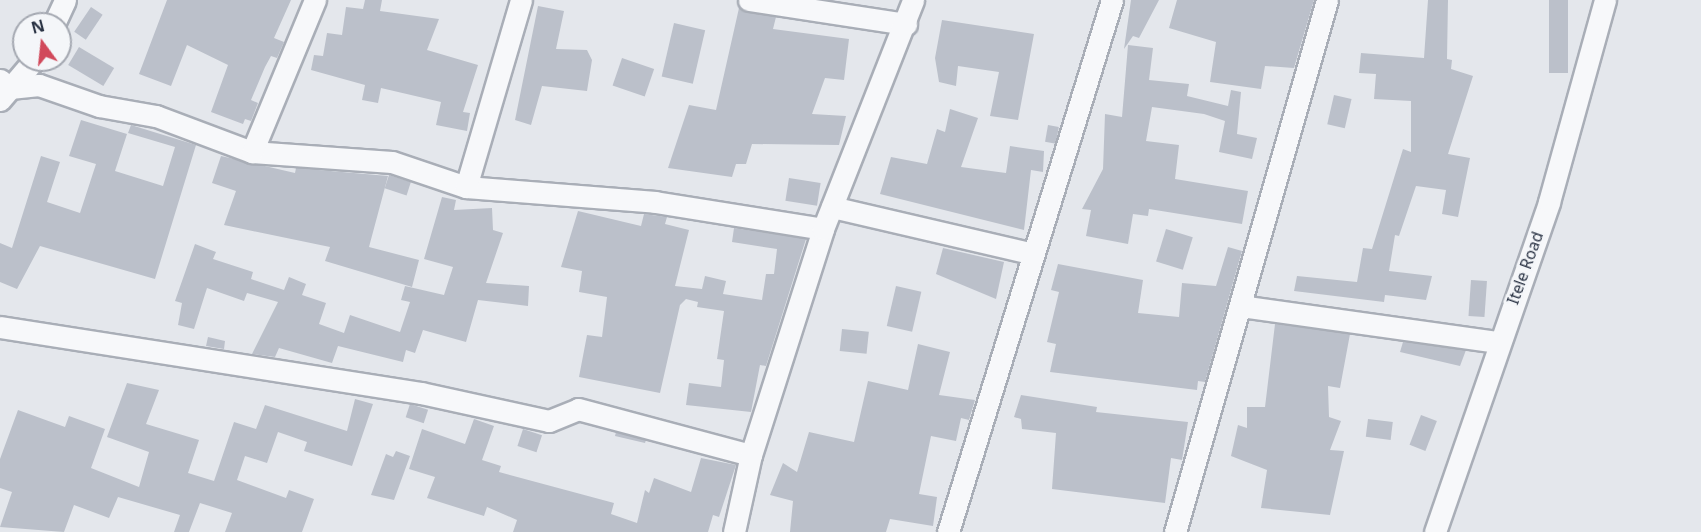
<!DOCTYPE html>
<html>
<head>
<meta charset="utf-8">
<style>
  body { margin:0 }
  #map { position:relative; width:1701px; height:532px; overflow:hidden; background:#e4e7ec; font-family:"Noto Sans",sans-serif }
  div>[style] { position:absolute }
  .building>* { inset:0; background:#bbc0ca; transform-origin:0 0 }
  .roads { filter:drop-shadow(2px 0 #a9aeb7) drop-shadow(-2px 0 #a9aeb7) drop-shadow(0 2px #a9aeb7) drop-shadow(0 -2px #a9aeb7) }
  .minor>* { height:21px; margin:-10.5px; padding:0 10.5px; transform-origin:10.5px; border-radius:10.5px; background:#f7f8fa }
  span { translate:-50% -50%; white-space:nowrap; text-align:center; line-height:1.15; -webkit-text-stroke:5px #f4f6f9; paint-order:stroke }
  .street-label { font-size:16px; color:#2b3445 }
  .north { position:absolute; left:12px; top:12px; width:60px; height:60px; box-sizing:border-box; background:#f4f6f9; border:2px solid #a4a8b1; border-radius:50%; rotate:345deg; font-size:16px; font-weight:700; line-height:24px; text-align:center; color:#2b3445 }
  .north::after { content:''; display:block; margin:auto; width:21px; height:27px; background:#d1495b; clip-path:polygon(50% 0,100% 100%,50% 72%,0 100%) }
</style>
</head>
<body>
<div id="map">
  <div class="building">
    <i style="clip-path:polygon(167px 0,291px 0,274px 38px,284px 42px,277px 58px,271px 56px,265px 67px,251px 100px,258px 103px,251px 121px,245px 119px,243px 124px,211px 112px,228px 65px,187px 45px,171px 86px,139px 74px)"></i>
    <i style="clip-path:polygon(365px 0,382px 0,380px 11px,439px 19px,427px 50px,478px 65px,463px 112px,470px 113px,467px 131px,436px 125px,441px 102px,381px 88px,378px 103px,362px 100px,365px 85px,311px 70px,314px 55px,323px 56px,327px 33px,342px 35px,346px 7px,363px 9px)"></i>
    <i style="clip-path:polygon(1131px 0,1159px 0,1139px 38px,1133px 36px,1124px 49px)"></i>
    <i style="clip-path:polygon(1177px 0,1314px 0,1294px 68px,1265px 66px,1261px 89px,1210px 82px,1216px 42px,1169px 28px)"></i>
    <i style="clip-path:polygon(1428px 0,1448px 0,1447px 59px,1452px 60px,1451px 69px,1473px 76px,1448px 154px,1470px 158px,1458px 217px,1442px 214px,1446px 190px,1416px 186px,1399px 236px,1395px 235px,1389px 271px,1432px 276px,1426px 300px,1385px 295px,1384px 302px,1294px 291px,1297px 276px,1357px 282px,1363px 248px,1372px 249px,1403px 149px,1411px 152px,1411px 101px,1374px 99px,1376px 74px,1359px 73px,1361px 53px,1424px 58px)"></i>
    <i style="left:1549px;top:0;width:19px;height:73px"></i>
    <i style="clip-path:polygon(538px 6px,564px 11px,556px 49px,587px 50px,592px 60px,587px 91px,542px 86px,531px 125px,515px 120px)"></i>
    <i style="left:91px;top:7px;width:14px;height:30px;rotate:34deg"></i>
    <i style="clip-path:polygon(739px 8px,776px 17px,773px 29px,849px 39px,844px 80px,825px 78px,812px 114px,846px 116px,839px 145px,752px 144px,746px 164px,736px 164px,732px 177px,668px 168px,689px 105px,716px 110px)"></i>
    <i style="clip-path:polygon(942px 20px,1034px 34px,1018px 120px,990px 116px,999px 72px,958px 66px,956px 86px,939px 82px,935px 58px)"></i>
    <i style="left:674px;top:23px;width:32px;height:55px;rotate:13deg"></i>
    <i style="clip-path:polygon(1128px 45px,1153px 48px,1149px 80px,1189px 84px,1187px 96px,1228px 106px,1231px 90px,1241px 92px,1237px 134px,1257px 138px,1252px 159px,1219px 152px,1225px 121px,1204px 114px,1152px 107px,1146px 141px,1179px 145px,1175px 179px,1248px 191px,1242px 224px,1149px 209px,1148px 216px,1133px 214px,1128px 244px,1086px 236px,1091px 210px,1082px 209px,1103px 169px,1105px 114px,1122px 117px)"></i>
    <i style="left:79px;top:47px;width:41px;height:21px;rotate:31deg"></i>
    <i style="left:622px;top:58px;width:34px;height:29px;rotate:19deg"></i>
    <i style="left:1334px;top:95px;width:18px;height:30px;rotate:13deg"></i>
    <i style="clip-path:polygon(950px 109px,978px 118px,961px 167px,1006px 173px,1010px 146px,1044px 151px,1043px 172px,1031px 170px,1024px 230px,880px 194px,891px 157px,927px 164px,937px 129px,945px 132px)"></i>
    <i style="clip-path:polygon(81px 120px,127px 134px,115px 171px,163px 186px,175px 147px,128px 133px,131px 125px,196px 145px,155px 279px,40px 246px,17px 289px,0 282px,0 243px,12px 248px,41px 156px,60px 162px,47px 202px,80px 213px,96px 164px,69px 156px)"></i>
    <i style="left:1048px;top:125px;width:11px;height:17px;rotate:10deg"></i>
    <i style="clip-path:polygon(221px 156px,295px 173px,296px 168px,388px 176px,369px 247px,419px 260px,412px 287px,325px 261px,330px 247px,224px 225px,236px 191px,212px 183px)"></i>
    <i style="left:389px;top:175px;width:23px;height:14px;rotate:18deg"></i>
    <i style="left:789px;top:178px;width:32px;height:23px;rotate:9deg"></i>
    <i style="clip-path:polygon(442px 197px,456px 200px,454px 210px,492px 208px,493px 230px,503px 233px,486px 283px,529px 286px,528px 306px,478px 300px,466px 342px,423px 330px,415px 353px,406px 350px,403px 362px,338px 346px,332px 363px,279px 348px,275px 357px,252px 354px,278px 302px,247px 293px,244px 301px,207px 288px,194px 329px,178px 325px,182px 303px,175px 301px,195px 244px,216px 252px,213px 259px,253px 272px,251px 279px,284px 290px,289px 277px,306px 284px,302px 295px,326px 303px,319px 324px,344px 333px,350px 315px,400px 332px,410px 302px,401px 300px,405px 286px,444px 295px,453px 267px,424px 259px)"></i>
    <i style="clip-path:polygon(578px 211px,641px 226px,644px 214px,667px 217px,665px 224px,689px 230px,675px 286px,702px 289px,705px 276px,726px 281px,723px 294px,762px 300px,766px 274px,774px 274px,777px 249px,732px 242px,734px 228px,806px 239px,766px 366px,760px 365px,751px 412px,686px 405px,689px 383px,721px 387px,724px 360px,717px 359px,724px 311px,697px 307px,698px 302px,686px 299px,680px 305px,660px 393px,579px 377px,587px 335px,602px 337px,607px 297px,579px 292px,582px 271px,561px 267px)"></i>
    <i style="left:1166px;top:229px;width:28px;height:34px;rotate:17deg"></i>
    <i style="clip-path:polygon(1228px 247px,1242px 251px,1205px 382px,1198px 381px,1197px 390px,1050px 372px,1056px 344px,1047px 342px,1059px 292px,1051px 290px,1058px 264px,1143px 280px,1138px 313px,1179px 317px,1182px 283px,1216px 286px)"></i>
    <i style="clip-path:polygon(943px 248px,1004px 262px,996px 299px,936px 274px)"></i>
    <i style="left:1471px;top:280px;width:16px;height:36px;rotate:4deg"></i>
    <i style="left:896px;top:286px;width:26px;height:41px;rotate:13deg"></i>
    <i style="clip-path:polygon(1275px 324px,1350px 334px,1340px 388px,1328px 386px,1329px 417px,1341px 421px,1330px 450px,1344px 451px,1330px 515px,1261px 508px,1267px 470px,1231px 456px,1238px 425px,1247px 428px,1247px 407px,1265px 407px)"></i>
    <i style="left:842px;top:329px;width:27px;height:22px;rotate:6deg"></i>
    <i style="clip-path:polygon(208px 337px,225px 341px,224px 349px,206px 346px)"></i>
    <i style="clip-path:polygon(1403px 342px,1466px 350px,1460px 366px,1400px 352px)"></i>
    <i style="clip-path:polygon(918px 344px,950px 352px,939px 395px,975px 400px,969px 420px,961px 418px,956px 441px,931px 436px,919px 494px,937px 497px,933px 526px,890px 519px,886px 532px,790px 532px,793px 501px,770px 495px,783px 463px,797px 472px,809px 432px,854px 442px,868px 381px,908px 390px)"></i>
    <i style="clip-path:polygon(127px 383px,159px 390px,146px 424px,199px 440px,188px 473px,214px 481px,234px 422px,256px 429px,265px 405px,347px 431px,355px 399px,373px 404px,352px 466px,304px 451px,307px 442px,278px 432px,267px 463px,245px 456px,237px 480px,286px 498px,289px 490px,314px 499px,302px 532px,225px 532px,232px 513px,200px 503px,189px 532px,174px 532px,180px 515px,118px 497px,109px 518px,74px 505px,64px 532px,0 527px,12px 492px,0 488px,0 459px,18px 410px,65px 427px,69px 416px,105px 429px,91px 468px,139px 487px,149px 452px,107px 437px)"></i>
    <i style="clip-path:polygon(1021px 395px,1097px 407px,1096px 412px,1188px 422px,1182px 460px,1171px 458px,1165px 503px,1052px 489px,1056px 433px,1022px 429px,1021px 419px,1014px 417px)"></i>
    <i style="left:410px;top:404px;width:19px;height:14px;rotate:18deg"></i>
    <i style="left:1421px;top:415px;width:17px;height:32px;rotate:21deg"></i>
    <i style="clip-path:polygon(474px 419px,494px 426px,482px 460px,501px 466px,499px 472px,614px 503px,611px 514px,637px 523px,645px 490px,649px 493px,654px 478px,691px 492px,701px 458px,736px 465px,719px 517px,713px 515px,708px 532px,513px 532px,517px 520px,487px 507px,484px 516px,427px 498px,435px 477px,409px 469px,422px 429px,465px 444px)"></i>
    <i style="left:1368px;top:419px;width:25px;height:18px;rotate:7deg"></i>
    <i style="left:523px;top:429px;width:20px;height:18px;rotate:18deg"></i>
    <i style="clip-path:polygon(616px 432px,646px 440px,645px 443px,615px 436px)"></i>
    <i style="clip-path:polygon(396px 451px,410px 456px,394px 500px,371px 495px,386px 454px,393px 457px)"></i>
  </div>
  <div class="roads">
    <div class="minor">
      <i style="left:749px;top:0;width:159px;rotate:8.7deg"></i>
      <i style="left:54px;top:24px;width:26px;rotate:-65deg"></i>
      <i style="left:0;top:80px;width:13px;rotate:39deg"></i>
      <i style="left:10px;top:88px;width:29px;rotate:-6deg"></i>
      <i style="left:39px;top:85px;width:64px;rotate:19.3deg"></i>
      <i style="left:99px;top:106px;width:58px;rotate:10deg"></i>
      <i style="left:156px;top:116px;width:103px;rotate:20.6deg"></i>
      <i style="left:252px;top:152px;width:140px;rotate:4.1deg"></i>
      <i style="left:392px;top:162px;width:78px;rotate:18.7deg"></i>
      <i style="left:466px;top:187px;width:190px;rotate:4.5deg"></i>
      <i style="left:655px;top:202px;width:170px;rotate:9.1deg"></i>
      <i style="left:0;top:100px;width:52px;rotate:-49.6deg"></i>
      <i style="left:252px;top:152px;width:165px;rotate:-67.5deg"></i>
      <i style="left:466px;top:187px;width:195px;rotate:-73.6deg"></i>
      <i style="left:832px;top:207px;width:203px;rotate:13.1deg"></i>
      <i style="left:1241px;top:306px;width:260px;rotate:8deg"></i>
      <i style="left:0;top:327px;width:426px;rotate:8.9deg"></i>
      <i style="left:421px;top:393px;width:131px;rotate:12.3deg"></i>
      <i style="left:549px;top:421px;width:31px;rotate:-22deg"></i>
      <i style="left:578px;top:409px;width:179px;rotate:14.9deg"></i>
      <i style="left:734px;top:532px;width:79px;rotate:-77.6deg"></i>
      <i style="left:751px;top:455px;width:237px;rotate:-72.3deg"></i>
      <i style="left:823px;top:229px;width:246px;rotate:-68.5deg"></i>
      <i style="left:948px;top:532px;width:557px;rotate:-72.87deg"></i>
      <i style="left:1175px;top:532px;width:553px;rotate:-74.05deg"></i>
      <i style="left:1435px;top:532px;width:349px;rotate:-70.9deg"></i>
      <i style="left:1549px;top:202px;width:210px;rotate:-74.5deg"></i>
    </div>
  </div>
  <div class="street-label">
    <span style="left:1525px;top:268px;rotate:-70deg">Itele Road</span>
  </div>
  <div class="north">N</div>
</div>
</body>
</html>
